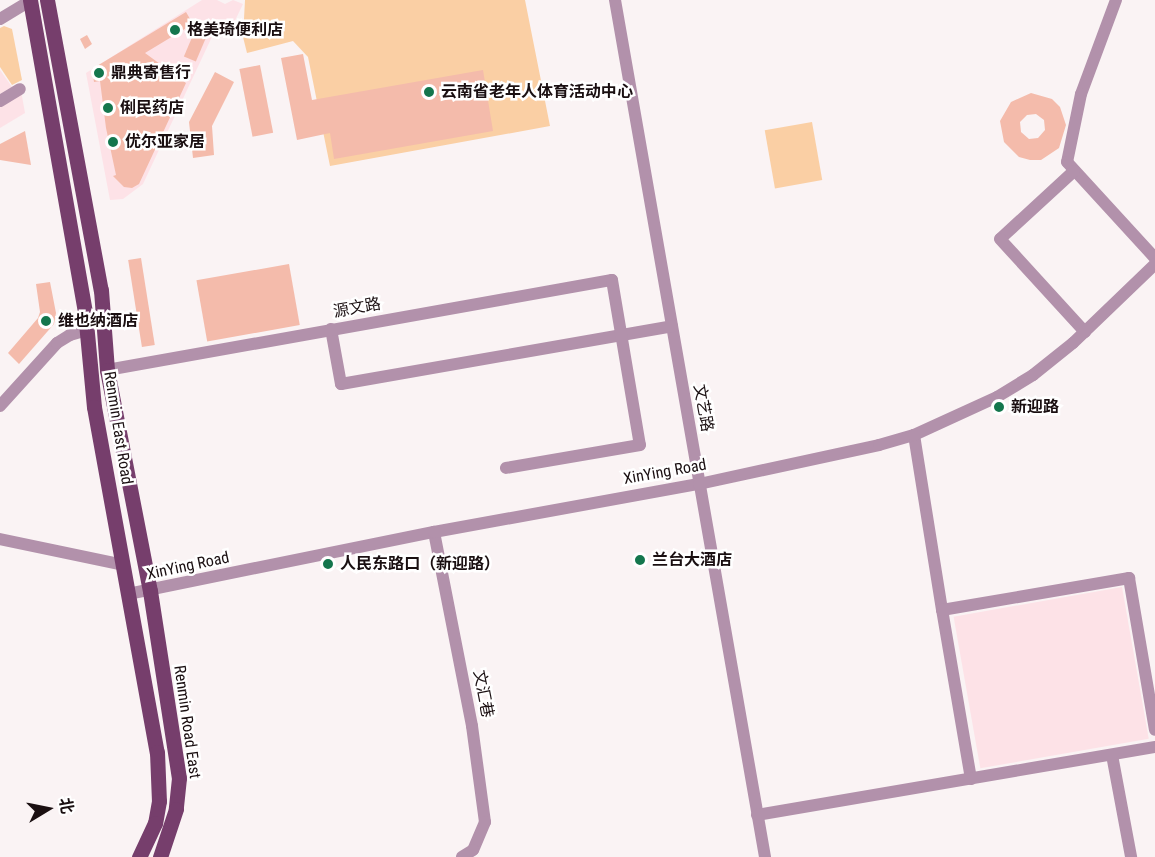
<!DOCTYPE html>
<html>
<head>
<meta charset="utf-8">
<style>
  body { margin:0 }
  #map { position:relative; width:1155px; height:857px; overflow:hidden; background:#faf3f4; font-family:"Roboto Condensed","Noto Sans SC",sans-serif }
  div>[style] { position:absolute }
  .built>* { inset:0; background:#fde2e7; transform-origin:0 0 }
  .green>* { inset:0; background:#facfa4; transform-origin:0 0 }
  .building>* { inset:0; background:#f4bbab; transform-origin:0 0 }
  .minor>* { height:12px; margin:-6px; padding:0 6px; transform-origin:6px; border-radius:6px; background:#b291ab }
  .major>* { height:15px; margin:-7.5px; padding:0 7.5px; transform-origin:7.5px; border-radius:7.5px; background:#763e6c }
  .dots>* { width:16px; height:16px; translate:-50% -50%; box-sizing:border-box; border:3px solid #fff; border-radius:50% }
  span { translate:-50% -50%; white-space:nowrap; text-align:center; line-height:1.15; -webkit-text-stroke:5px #fff; paint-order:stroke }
  .poi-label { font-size:16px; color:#1a0f11; font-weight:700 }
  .left { translate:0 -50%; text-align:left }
  .street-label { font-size:16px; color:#1a0f11 }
  .north { position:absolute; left:18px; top:779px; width:60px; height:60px; -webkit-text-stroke:4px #fff; paint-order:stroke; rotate:80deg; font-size:16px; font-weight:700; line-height:24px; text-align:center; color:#1a0f11 }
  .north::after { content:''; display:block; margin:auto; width:21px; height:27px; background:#1a0f11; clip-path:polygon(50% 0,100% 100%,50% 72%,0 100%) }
</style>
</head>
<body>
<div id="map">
  <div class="built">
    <i style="clip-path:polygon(202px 0,217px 0,225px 4px,233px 0,243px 4px,229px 33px,217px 26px,143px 184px,123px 199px,110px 200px,86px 73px)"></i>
    <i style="clip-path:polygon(0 70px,12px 87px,0 94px)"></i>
    <i style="clip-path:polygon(20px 85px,25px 113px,0 128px,0 97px)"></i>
    <i style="left:1122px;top:587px;width:154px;height:171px;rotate:80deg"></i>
  </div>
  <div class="green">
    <i style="clip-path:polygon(245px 0,525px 0,550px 126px,330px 166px,308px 57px,293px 41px,247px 53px,243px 37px)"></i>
    <i style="clip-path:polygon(4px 26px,12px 29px,22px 80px,12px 85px,0 67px,0 28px)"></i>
    <i style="left:812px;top:122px;width:59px;height:48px;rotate:80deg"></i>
  </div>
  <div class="building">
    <i style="clip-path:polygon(186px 12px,193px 24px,145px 53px,186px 83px,139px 184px,132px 188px,124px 187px,113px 176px,116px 175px,106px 128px,100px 81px,94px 82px,92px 69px)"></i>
    <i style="left:196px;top:28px;width:13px;height:31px;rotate:23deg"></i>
    <i style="clip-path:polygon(87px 35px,92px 44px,85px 49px,80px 39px)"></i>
    <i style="clip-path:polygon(303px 54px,312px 100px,483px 70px,493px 131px,334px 159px,330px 133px,297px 140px,281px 58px)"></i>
    <i style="left:260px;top:65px;width:69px;height:21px;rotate:79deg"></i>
    <i style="clip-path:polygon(215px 72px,234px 82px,212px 126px,214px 155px,193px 158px,189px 122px)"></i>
    <i style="clip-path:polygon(evenodd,1031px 93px,1052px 99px,1060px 107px,1066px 125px,1059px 148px,1041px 160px,1030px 160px,1019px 157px,1004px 142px,1000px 121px,1011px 102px,1031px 93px,1036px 114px,1044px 120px,1045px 130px,1038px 138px,1029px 139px,1021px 132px,1020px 122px,1027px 115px,1036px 114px)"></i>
    <i style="clip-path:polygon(25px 131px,31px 165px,0 160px,0 144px)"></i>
    <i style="left:141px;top:258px;width:88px;height:13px;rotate:81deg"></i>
    <i style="left:289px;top:264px;width:62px;height:94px;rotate:80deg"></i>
    <i style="clip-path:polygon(50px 282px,56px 313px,54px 324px,19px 364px,8px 353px,38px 318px,40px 312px,36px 284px)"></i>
  </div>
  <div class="minor">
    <i style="left:615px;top:0;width:870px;rotate:80.07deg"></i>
    <i style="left:1116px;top:0;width:100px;rotate:110.4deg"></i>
    <i style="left:1081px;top:94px;width:69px;rotate:101.6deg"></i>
    <i style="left:1067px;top:162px;width:130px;rotate:47.5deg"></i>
    <i style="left:0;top:19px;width:35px;rotate:-31deg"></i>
    <i style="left:0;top:101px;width:23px;rotate:-31deg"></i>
    <i style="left:1074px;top:171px;width:100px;rotate:137.4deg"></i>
    <i style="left:1000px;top:239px;width:126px;rotate:47.6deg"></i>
    <i style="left:331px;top:329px;width:56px;rotate:79.7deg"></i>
    <i style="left:341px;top:384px;width:336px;rotate:-9.9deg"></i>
    <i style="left:107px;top:370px;width:513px;rotate:-10.11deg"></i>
    <i style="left:612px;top:280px;width:167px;rotate:80.4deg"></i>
    <i style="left:640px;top:445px;width:136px;rotate:170.3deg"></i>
    <i style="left:0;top:406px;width:85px;rotate:-47.9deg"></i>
    <i style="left:57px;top:343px;width:15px;rotate:-32deg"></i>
    <i style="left:70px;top:335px;width:18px;rotate:-16deg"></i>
    <i style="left:914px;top:435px;width:177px;rotate:80.9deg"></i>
    <i style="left:434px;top:532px;width:198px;rotate:78.9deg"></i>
    <i style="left:472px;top:726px;width:97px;rotate:82.3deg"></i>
    <i style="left:485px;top:822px;width:30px;rotate:113deg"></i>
    <i style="left:473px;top:850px;width:13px;rotate:148deg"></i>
    <i style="left:0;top:539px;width:126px;rotate:11.9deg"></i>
    <i style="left:128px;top:594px;width:312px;rotate:-11.5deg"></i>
    <i style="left:434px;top:532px;width:269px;rotate:-10.3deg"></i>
    <i style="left:699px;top:484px;width:184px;rotate:-12.2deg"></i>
    <i style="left:879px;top:445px;width:36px;rotate:-16deg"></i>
    <i style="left:914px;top:435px;width:91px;rotate:-24.6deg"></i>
    <i style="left:997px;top:397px;width:42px;rotate:-31.4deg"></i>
    <i style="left:1033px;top:375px;width:51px;rotate:-38.7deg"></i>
    <i style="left:1073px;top:343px;width:114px;rotate:-43.9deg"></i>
    <i style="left:1112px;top:755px;width:104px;rotate:79.4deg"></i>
    <i style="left:971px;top:779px;width:171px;rotate:-99.7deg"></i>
    <i style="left:942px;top:610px;width:190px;rotate:-9.7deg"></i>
    <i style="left:1129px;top:578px;width:154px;rotate:80.3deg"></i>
    <i style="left:757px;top:815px;width:404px;rotate:-9.7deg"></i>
  </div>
  <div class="major">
    <i style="left:30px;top:0;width:317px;rotate:80deg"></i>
    <i style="left:85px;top:312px;width:95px;rotate:84.6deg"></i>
    <i style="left:94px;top:407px;width:351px;rotate:79.7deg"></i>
    <i style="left:157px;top:752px;width:49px;rotate:87.7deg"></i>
    <i style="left:159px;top:801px;width:22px;rotate:100deg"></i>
    <i style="left:155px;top:823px;width:38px;rotate:115deg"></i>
    <i style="left:47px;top:0;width:295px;rotate:79.5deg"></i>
    <i style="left:101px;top:290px;width:80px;rotate:85.7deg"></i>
    <i style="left:107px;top:370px;width:225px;rotate:79deg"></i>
    <i style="left:150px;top:591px;width:189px;rotate:81.2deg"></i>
    <i style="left:179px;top:778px;width:31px;rotate:96deg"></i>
    <i style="left:176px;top:809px;width:51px;rotate:108.4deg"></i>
  </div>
  <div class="dots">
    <i style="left:175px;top:30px;background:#14764d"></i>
    <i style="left:99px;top:73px;background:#14764d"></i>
    <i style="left:429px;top:92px;background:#14764d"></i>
    <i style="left:108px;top:108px;background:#14764d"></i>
    <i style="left:113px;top:142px;background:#14764d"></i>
    <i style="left:46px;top:321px;background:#14764d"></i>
    <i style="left:999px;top:407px;background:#14764d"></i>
    <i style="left:640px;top:560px;background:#14764d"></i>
    <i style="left:328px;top:564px;background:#14764d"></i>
  </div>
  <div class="poi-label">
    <span class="left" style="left:187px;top:30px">格美琦便利店</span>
    <span class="left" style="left:111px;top:73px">鼎典寄售行</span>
    <span class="left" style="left:441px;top:92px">云南省老年人体育活动中心</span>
    <span class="left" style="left:120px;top:108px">俐民药店</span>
    <span class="left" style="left:125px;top:142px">优尔亚家居</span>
    <span class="left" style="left:58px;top:321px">维也纳酒店</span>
    <span class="left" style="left:1011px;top:407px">新迎路</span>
    <span class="left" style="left:652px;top:560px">兰台大酒店</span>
    <span class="left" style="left:340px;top:564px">人民东路口（新迎路）</span>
  </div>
  <div class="street-label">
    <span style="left:357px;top:308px;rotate:-10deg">源文路</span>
    <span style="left:703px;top:408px;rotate:80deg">文艺路</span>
    <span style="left:118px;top:428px;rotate:81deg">Renmin East Road</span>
    <span style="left:665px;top:472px;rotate:-10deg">XinYing Road</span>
    <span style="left:188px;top:566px;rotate:-12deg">XinYing Road</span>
    <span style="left:483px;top:694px;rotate:79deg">文汇巷</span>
    <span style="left:187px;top:722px;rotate:82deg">Renmin Road East</span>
  </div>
  <div class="north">北</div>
</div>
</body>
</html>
